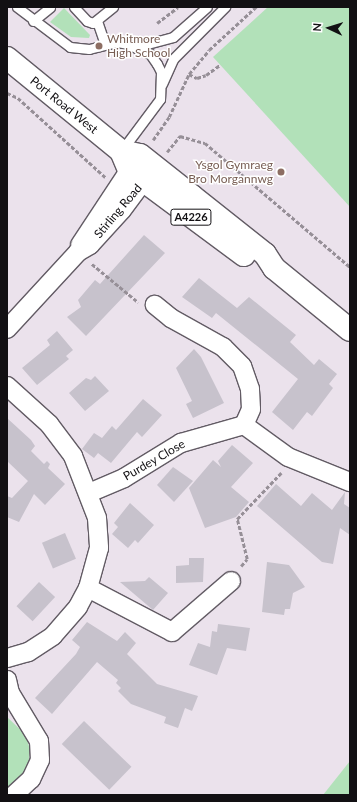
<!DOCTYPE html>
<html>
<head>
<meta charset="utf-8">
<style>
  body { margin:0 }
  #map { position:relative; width:357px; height:802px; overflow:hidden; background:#ebe2ec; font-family:Lato,sans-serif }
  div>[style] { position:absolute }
  .green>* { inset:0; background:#b2e1b9 }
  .building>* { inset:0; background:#c7c2cc; transform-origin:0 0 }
  .path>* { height:2.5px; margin-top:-1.25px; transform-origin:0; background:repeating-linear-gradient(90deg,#968f97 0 4px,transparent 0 6px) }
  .roads { filter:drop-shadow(1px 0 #625b64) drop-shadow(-1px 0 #625b64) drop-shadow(0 1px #625b64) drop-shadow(0 -1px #625b64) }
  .lane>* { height:9px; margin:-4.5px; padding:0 4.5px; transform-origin:4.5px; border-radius:4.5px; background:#fff }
  .street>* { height:18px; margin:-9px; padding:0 9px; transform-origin:9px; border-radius:9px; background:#fff }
  .primary>* { height:22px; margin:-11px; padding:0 11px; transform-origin:11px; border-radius:11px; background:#fff }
  .dots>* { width:11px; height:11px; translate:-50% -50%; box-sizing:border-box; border:2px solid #fff; border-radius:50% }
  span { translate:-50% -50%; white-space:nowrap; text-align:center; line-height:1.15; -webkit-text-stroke:3px #fff; paint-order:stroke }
  .shield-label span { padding:1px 3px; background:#fff; border:1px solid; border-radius:3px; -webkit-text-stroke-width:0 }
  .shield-label { font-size:11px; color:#121013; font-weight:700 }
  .education-label { font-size:12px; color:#785e54 }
  .left { translate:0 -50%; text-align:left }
  .right { translate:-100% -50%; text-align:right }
  .street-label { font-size:12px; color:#121013 }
  .frame { position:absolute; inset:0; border:8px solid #121013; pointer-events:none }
  .north { position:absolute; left:309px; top:8px; width:40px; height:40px; -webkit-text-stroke:3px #fff; paint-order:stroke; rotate:274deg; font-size:11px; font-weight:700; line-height:16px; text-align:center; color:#121013 }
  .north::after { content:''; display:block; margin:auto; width:14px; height:18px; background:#121013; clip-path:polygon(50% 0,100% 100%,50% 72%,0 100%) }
</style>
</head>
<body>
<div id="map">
  <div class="green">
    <i style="clip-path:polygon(268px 7px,350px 7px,350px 207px,213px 57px)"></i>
    <i style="clip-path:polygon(64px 8px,90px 35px,89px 38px,71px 37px,50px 22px)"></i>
    <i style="clip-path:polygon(7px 717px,26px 735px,30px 750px,28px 769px,7px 789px)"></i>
    <i style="clip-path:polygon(350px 761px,350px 795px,323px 795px)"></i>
  </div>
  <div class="building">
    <i style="clip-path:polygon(144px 235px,165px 253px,86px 336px,67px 317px,81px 307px,78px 300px,95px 280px,100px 284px)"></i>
    <i style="clip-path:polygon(199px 278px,237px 308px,249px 297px,296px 335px,290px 342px,314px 365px,319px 359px,337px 374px,329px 384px,333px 388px,312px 416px,307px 412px,293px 430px,272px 412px,298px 379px,216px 313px,212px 318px,182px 297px)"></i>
    <i style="clip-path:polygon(57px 331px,73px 350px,66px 356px,69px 359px,37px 385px,22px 368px,50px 345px,47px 340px)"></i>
    <i style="clip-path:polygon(194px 349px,201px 357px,224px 403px,193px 418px,186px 404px,192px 401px,176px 368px)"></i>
    <i style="clip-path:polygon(95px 376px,109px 391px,85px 411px,69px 393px,86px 378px,91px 380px)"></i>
    <i style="clip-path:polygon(143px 399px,162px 415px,142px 437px,137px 432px,111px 463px,98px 453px,94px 458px,82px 449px,94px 433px,102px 438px,112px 426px,116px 430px)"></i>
    <i style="clip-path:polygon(7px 418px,31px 440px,35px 446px,31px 451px,44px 464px,47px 461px,50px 464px,48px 468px,65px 484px,45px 505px,34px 494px,19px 522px,7px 517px,7px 496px,12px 498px,28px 481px,7px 461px)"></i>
    <i style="clip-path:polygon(232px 445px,253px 463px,231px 487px,249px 502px,236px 517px,205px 528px,189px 488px,213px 460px,221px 467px,218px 461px)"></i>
    <i style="clip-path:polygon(173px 467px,193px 481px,174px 502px,157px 485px)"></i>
    <i style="clip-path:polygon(276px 484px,301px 506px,312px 493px,332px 510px,345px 492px,344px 504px,350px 508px,350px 535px,340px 528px,333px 564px,322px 562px,257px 506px)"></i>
    <i style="clip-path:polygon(130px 503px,154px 525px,138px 543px,135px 540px,128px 548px,112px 534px,118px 527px,114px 523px)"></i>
    <i style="left:65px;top:533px;width:28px;height:25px;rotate:67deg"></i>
    <i style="clip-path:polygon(189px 558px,204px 558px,203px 582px,176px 583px,176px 566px,189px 565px)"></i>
    <i style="clip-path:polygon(267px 562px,289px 565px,305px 587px,293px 593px,290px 609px,285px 609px,284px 615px,262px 612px)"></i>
    <i style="clip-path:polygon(149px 577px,168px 593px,153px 610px,120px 582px,145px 581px)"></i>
    <i style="left:39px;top:582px;width:22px;height:33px;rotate:43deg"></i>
    <i style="clip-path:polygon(87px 622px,117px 641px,125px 632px,136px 643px,127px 654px,157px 684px,198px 696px,192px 711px,185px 708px,178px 728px,164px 723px,166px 717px,131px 704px,118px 691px,121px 688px,116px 683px,118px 680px,97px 662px,52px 714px,35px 698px,76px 654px,80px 647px,72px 640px)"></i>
    <i style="clip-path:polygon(218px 624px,250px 628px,246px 651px,227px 648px,217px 675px,189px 665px,198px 643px,210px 647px,212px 631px,217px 632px)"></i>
    <i style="left:84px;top:721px;width:66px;height:32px;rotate:44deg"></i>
  </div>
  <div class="path">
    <i style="left:157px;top:23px;width:26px;rotate:-37deg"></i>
    <i style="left:189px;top:74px;width:9px;rotate:27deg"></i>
    <i style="left:197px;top:78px;width:9px;rotate:-18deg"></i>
    <i style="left:206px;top:75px;width:17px;rotate:-36deg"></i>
    <i style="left:7px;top:93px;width:12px;rotate:24deg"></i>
    <i style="left:18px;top:98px;width:118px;rotate:42.2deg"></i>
    <i style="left:153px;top:140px;width:28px;rotate:-55deg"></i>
    <i style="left:169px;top:117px;width:47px;rotate:-65.1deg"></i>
    <i style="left:189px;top:74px;width:31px;rotate:-50deg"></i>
    <i style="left:209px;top:50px;width:64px;rotate:-42.5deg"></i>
    <i style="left:167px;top:152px;width:21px;rotate:-51deg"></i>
    <i style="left:180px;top:136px;width:26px;rotate:16deg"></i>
    <i style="left:205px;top:143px;width:191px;rotate:40.5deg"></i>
    <i style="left:92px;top:264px;width:60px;rotate:39.6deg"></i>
    <i style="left:241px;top:566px;width:9px;rotate:-49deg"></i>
    <i style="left:247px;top:559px;width:41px;rotate:-104deg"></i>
    <i style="left:237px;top:519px;width:64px;rotate:-46.3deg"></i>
  </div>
  <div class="roads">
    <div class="lane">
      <i style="left:17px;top:7px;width:66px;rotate:37deg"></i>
      <i style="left:70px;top:47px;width:19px;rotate:6deg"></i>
      <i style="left:89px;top:49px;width:29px;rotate:-14deg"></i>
      <i style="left:117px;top:42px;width:10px;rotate:11deg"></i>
      <i style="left:127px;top:44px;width:25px;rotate:23deg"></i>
      <i style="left:150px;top:54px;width:12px;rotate:55deg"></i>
      <i style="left:157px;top:64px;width:9px;rotate:63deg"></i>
      <i style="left:161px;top:72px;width:27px;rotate:92deg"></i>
      <i style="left:160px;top:99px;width:64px;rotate:126.7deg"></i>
      <i style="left:74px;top:7px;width:19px;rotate:47deg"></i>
      <i style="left:87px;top:21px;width:6px;rotate:18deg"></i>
      <i style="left:93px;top:23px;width:26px;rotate:-39deg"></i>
      <i style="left:33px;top:21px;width:22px;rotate:-39deg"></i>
      <i style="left:97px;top:21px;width:24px;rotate:71deg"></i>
      <i style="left:136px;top:47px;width:38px;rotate:-15deg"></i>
      <i style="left:173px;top:37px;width:45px;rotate:-41.4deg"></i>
      <i style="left:162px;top:84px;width:27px;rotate:-66deg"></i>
      <i style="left:173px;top:59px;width:74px;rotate:-45deg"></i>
    </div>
    <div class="street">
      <i style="left:80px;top:245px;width:102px;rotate:-56.6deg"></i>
      <i style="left:7px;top:329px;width:105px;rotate:-47.3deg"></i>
      <i style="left:78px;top:252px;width:14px;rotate:-30deg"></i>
      <i style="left:90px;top:245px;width:47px;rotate:-47.6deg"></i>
      <i style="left:122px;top:210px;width:49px;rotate:-53.4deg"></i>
      <i style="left:7px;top:386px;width:57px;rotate:42.1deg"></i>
      <i style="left:49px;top:424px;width:40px;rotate:53deg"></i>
      <i style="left:73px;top:456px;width:66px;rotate:68.8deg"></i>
      <i style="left:97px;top:518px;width:30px;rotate:86deg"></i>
      <i style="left:99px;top:548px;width:41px;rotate:105.4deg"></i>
      <i style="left:88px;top:588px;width:21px;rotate:118deg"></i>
      <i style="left:78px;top:607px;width:38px;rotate:131deg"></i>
      <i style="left:53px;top:636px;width:30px;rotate:147deg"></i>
      <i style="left:28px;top:652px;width:22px;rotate:164deg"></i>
      <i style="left:244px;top:425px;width:54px;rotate:36deg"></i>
      <i style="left:288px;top:457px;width:67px;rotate:22deg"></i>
      <i style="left:89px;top:493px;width:38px;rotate:-23deg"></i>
      <i style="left:124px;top:478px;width:67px;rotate:-31.6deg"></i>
      <i style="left:181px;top:443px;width:66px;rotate:-15.9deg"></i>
      <i style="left:244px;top:425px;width:17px;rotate:-66deg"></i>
      <i style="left:251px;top:409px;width:20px;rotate:-93deg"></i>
      <i style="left:250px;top:389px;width:24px;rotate:-109deg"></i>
      <i style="left:242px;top:366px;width:27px;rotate:-135deg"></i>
      <i style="left:223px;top:347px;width:60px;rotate:-150.9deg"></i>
      <i style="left:171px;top:318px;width:21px;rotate:-141deg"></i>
      <i style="left:88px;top:588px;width:95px;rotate:27.6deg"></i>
      <i style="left:172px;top:632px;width:78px;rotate:-40.8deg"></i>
      <i style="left:7px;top:680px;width:13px;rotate:77deg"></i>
      <i style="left:10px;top:693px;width:56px;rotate:58.9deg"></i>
      <i style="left:39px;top:741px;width:19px;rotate:87deg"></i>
      <i style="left:40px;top:760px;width:21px;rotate:115deg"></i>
      <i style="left:31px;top:779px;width:23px;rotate:137deg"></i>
    </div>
    <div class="primary">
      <i style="left:7px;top:58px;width:147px;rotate:39.2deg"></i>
      <i style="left:121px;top:151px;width:19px;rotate:12deg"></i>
      <i style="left:140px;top:155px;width:66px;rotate:38.3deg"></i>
      <i style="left:192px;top:196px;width:93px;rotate:38.5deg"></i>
      <i style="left:265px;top:254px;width:17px;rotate:57deg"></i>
      <i style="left:274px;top:268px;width:98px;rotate:39.2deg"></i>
      <i style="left:121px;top:151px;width:21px;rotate:67deg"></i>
      <i style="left:129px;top:170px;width:143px;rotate:36.5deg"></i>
    </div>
  </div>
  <div class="dots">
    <i style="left:99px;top:46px;background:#8d6e63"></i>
    <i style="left:281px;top:172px;background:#8d6e63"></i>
  </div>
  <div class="shield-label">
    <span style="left:191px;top:217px">A4226</span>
  </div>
  <div class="education-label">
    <span class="left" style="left:107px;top:46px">Whitmore<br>High School</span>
    <span class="right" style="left:273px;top:172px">Ysgol Gymraeg<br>Bro Morgannwg</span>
  </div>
  <div class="street-label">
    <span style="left:64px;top:105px;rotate:39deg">Port Road West</span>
    <span style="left:118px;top:211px;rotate:-50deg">Stirling Road</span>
    <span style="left:154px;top:460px;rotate:-30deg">Purdey Close</span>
  </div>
  <div class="frame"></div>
  <div class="north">N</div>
</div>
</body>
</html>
